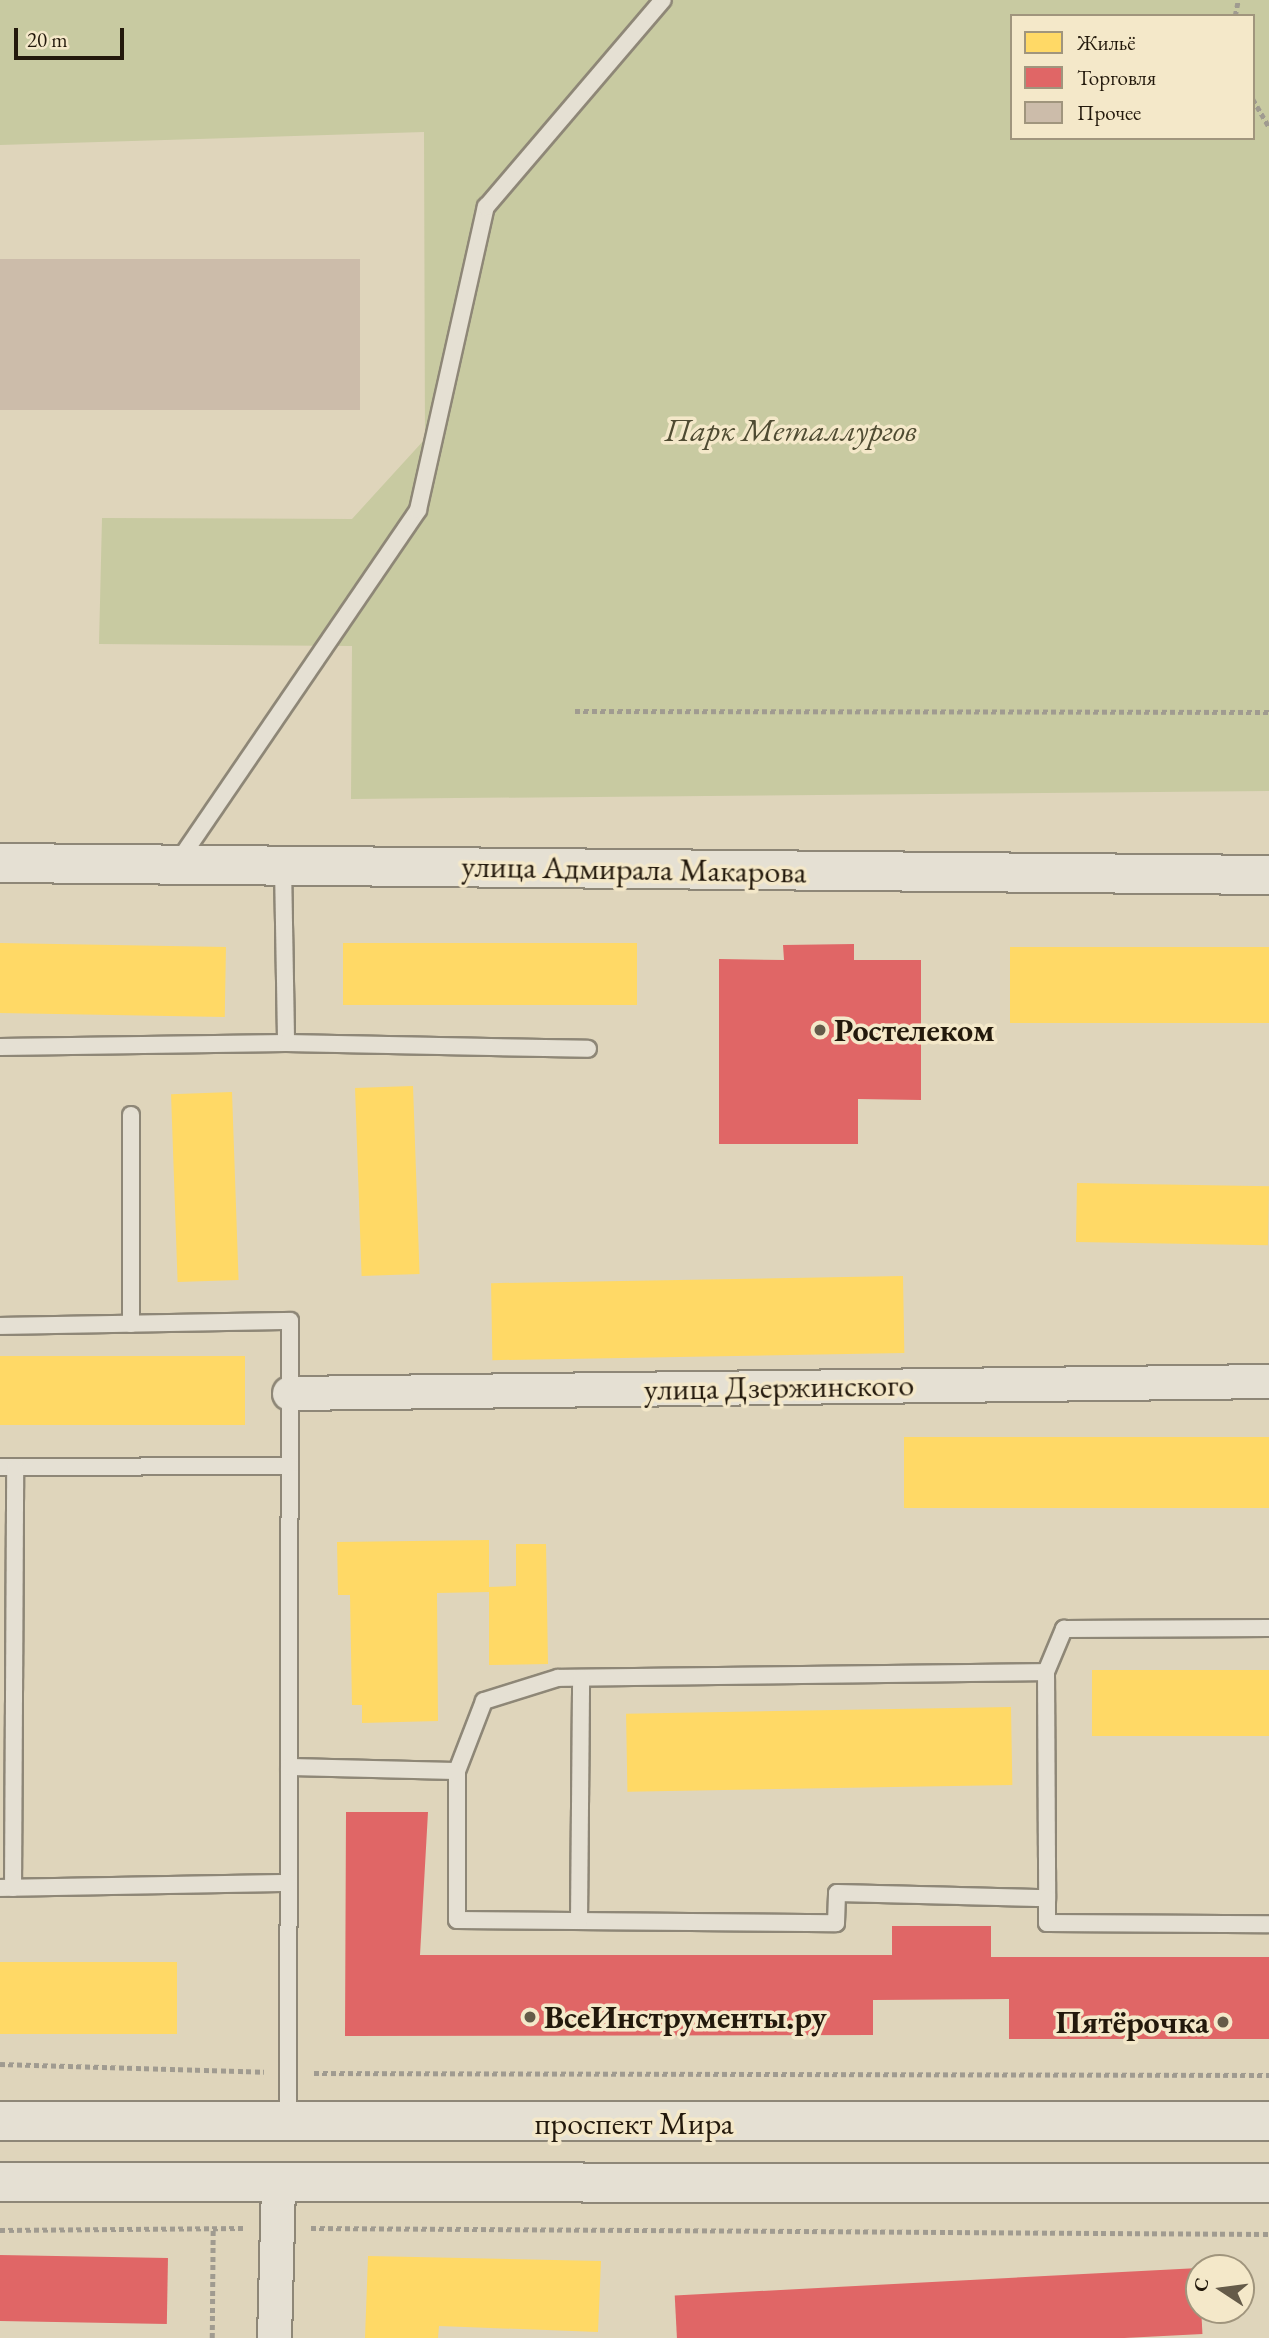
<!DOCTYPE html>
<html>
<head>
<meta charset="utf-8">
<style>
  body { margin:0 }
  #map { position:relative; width:1269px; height:2338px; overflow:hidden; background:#dfd5bb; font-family:"EB Garamond",serif }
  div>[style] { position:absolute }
  .green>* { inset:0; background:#c8caa1 }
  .homes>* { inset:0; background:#ffd966; transform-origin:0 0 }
  .shops>* { inset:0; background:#e06666; transform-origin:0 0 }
  .building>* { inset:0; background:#ccbcaa; transform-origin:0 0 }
  .path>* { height:4.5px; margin-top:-2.25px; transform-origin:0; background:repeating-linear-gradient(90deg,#a09b90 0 5px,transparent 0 8.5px) }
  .roads { filter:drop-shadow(2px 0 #8e8777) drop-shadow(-2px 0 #8e8777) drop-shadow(0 2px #8e8777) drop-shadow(0 -2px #8e8777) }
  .service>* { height:16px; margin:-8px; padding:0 8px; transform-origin:8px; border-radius:8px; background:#e5e0d3 }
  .minor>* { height:33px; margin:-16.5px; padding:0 16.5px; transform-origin:16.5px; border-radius:16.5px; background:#e5e0d3 }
  .tertiary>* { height:38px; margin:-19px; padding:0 19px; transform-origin:19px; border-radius:19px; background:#e5e0d3 }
  .secondary>* { height:38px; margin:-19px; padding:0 19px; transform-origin:19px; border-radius:19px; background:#e5e0d3 }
  .dots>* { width:19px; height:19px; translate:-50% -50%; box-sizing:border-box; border:4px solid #f4e8c9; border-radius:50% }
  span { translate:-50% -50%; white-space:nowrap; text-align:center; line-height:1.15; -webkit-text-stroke:7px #f4e8c9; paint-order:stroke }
  .park-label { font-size:32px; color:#4f4b32; font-style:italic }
  .street-label { font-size:32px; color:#23190c }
  .poi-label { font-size:32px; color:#23190c; font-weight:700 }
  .left { translate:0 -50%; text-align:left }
  .right { translate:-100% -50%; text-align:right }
  .legend { position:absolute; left:1010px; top:14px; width:245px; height:126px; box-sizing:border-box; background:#f4e8c9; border:2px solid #a0957d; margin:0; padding:9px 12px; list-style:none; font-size:21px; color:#23190c }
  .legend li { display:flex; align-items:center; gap:14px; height:35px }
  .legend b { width:35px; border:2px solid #a0957d }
  .north { position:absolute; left:1185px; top:2254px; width:70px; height:70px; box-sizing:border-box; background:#f4e8c9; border:2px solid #a0957d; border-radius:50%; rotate:283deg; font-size:19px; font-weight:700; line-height:28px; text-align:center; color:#23190c }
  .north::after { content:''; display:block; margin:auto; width:24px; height:32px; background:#655b49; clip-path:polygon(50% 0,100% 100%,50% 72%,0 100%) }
  .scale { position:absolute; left:14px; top:28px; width:110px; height:32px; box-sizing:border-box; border:4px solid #23190c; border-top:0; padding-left:9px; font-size:21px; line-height:24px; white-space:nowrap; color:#23190c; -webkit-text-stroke:5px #f4e8c9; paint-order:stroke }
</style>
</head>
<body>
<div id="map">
  <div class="green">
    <i style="clip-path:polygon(evenodd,0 0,1269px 0,1269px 791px,351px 799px,352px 646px,99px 644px,102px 518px,352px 519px,425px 439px,424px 132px,0 145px,0 0,1012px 16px,1253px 16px,1253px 138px,1012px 138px,1012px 16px)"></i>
  </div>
  <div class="homes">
    <i style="left:0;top:943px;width:226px;height:70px;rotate:1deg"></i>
    <i style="left:343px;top:943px;width:294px;height:62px"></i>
    <i style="left:1010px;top:947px;width:259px;height:76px"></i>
    <i style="left:413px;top:1086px;width:188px;height:58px;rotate:88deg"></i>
    <i style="left:232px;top:1092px;width:188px;height:61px;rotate:88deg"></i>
    <i style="left:1077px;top:1183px;width:192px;height:59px;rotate:1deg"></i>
    <i style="left:903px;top:1276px;width:77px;height:412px;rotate:89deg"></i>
    <i style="left:0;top:1356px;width:245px;height:69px"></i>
    <i style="left:904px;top:1437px;width:365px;height:71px"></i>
    <i style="clip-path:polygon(489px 1540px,489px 1587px,516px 1586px,516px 1544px,546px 1544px,548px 1664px,489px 1665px,489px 1592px,437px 1593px,438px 1721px,362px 1723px,362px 1705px,352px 1705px,350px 1595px,338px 1595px,337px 1542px)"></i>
    <i style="left:1092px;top:1670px;width:177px;height:66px"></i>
    <i style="left:1011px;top:1707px;width:78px;height:385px;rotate:89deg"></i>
    <i style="left:0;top:1962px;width:177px;height:72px"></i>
    <i style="clip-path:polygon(368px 2256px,601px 2261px,598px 2332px,439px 2326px,438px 2338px,365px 2338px)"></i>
  </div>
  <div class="shops">
    <i style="clip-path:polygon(854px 944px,854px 960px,921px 960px,921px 1100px,858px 1099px,858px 1144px,719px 1144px,719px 959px,784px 960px,783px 945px)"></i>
    <i style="clip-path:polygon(346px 1812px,428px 1812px,420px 1955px,892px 1955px,892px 1926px,991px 1926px,991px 1957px,1269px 1957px,1269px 2039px,1009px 2039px,1009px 1999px,873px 2000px,873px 2035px,345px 2036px)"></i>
    <i style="left:0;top:2255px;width:168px;height:66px;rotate:1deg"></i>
    <i style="left:1199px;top:2268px;width:66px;height:525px;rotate:87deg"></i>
  </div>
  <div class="building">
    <i style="left:0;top:259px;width:360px;height:151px"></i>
  </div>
  <div class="path">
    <i style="left:1235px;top:16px;width:16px;rotate:-79deg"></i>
    <i style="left:1253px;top:99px;width:32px;rotate:60deg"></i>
    <i style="left:575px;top:711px;width:694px;rotate:0.08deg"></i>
    <i style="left:0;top:2064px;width:264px;rotate:1.7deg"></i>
    <i style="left:314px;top:2073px;width:955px;rotate:0.12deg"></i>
    <i style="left:311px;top:2228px;width:958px;rotate:0.36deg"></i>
    <i style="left:0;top:2230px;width:243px;rotate:-0.5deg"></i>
    <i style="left:212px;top:2338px;width:110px;rotate:-89.5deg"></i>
  </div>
  <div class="roads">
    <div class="service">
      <i style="left:178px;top:862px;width:426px;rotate:-55.7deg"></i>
      <i style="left:418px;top:510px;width:311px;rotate:-77.4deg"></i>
      <i style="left:486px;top:207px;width:272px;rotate:-49.5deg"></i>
      <i style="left:283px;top:866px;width:177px;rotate:89deg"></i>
      <i style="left:0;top:1047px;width:286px;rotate:-0.8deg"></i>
      <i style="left:286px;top:1043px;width:302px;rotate:1.1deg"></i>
      <i style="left:131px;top:1324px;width:209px;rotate:-90deg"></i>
      <i style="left:0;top:1326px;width:290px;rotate:-1deg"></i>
      <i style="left:290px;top:1321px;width:800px;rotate:90.14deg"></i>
      <i style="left:0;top:1467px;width:289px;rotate:-0.2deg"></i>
      <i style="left:1046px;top:1672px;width:226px;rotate:89.7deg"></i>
      <i style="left:289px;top:1767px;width:168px;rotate:1.4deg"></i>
      <i style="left:457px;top:1771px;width:149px;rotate:90deg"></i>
      <i style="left:457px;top:1920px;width:379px;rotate:0.5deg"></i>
      <i style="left:836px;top:1923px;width:30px;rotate:-88deg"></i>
      <i style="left:837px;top:1893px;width:210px;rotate:1.4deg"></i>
      <i style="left:1047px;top:1898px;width:25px;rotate:90deg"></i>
      <i style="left:1047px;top:1923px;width:222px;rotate:0.3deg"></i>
      <i style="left:457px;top:1771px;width:75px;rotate:-68.9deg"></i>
      <i style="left:484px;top:1701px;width:77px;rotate:-17.3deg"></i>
      <i style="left:558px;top:1678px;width:488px;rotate:-0.7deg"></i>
      <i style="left:1046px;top:1672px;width:47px;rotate:-67.3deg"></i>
      <i style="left:1064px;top:1629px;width:205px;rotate:-0.3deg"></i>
      <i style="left:0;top:1888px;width:288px;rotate:-1deg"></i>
      <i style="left:13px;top:1888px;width:421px;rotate:-89.7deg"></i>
      <i style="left:579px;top:1921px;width:243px;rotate:-89.5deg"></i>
    </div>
    <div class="minor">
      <i style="left:289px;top:1393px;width:980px;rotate:-0.7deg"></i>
      <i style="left:274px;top:2338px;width:156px;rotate:-88.5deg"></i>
    </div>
    <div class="tertiary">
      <i style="left:0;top:863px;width:1269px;rotate:0.54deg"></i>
    </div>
    <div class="secondary">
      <i style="left:0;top:2121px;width:1269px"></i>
      <i style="left:0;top:2182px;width:1269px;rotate:0.05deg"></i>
    </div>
  </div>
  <div class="dots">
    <i style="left:820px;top:1030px;background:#655b49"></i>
    <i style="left:530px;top:2017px;background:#655b49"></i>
    <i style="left:1223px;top:2022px;background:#655b49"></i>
  </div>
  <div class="park-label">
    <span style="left:791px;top:430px">Парк Металлургов</span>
  </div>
  <div class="street-label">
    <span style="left:634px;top:869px;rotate:1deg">улица Адмирала Макарова</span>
    <span style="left:779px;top:1387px;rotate:-1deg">улица Дзержинского</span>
    <span style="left:634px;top:2123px">проспект Мира</span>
  </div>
  <div class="poi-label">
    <span class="left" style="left:834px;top:1030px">Ростелеком</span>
    <span class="left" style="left:544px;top:2017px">ВсеИнструменты.ру</span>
    <span class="right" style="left:1209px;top:2022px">Пятёрочка</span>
  </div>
  <ul class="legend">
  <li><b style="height:19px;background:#ffd966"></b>Жильё</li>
  <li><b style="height:19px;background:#e06666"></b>Торговля</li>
  <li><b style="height:19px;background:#ccbcaa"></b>Прочее</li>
  </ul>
  <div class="north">С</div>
  <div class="scale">20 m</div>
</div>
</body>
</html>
